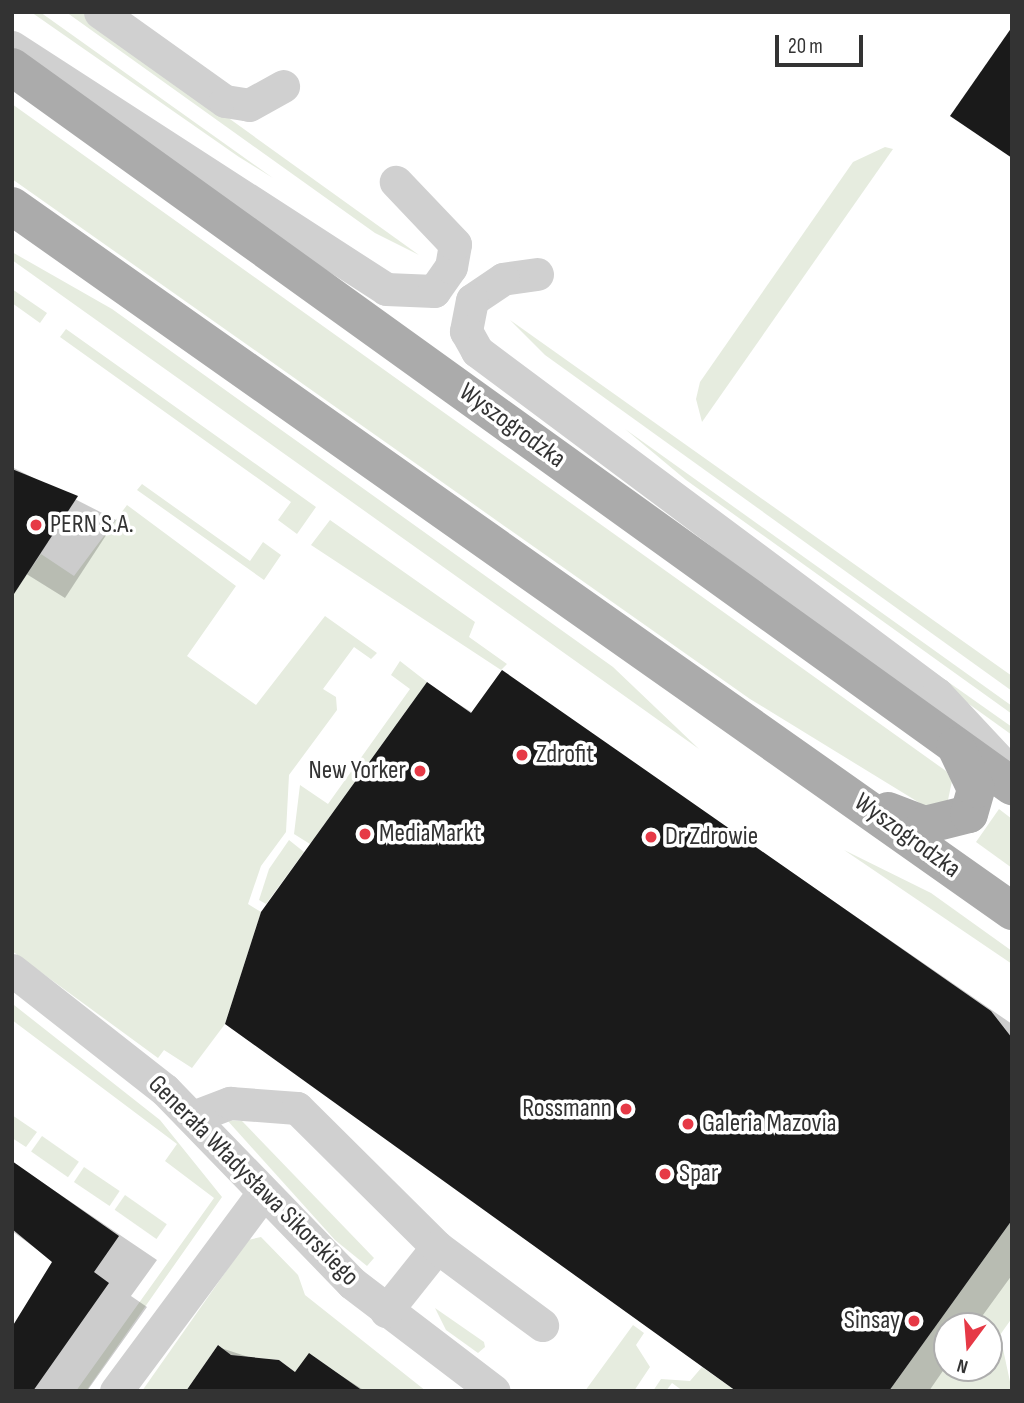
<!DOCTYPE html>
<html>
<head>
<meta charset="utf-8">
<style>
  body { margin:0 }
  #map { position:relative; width:1024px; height:1403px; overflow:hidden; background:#fff; font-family:"Sofia Sans Condensed",sans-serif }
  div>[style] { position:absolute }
  .green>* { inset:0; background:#e6ecdf; transform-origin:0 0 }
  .shadow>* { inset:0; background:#0003 }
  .building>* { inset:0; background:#1a1a1a }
  .minor>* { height:33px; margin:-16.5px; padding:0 16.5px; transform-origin:16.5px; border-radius:16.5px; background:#d0d0d0 }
  .major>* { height:38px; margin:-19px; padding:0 19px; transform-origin:19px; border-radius:19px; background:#ababab }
  .dots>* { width:19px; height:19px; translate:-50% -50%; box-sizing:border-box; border:4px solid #fff; border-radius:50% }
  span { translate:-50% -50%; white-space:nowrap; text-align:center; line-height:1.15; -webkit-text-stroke:7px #fff; paint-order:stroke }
  .street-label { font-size:26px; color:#333 }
  .poi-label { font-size:26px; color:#333 }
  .left { translate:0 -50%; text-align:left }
  .right { translate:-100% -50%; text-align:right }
  .frame { position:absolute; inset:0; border:14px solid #333; pointer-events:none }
  .north { position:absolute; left:933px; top:1312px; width:70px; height:70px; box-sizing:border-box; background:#fff; border:2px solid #adadad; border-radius:50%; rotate:196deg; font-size:19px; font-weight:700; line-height:28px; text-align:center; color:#333 }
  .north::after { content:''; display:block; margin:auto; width:24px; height:32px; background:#e63946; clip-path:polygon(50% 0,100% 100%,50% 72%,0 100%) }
  .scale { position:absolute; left:775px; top:35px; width:88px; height:32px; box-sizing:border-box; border:4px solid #333; border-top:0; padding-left:9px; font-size:21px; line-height:24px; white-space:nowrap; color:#333; -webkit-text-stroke:5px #fff; paint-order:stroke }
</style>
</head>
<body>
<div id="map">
  <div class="green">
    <i style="clip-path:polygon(31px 12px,40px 12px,273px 178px,239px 157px)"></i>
    <i style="clip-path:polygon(66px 12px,81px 12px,419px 255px,375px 233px)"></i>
    <i style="clip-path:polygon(12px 104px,946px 771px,952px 781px,948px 800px,932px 808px,923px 805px,750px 699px,12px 179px)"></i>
    <i style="clip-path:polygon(885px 147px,893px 149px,702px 422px,696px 399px,700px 382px,853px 162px)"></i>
    <i style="clip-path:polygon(12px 252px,112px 309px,613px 667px,699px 749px,12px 260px)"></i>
    <i style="clip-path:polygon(12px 289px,47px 313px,40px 323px,12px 303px)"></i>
    <i style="clip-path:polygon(510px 320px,1012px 676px,1012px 691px,545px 355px)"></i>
    <i style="clip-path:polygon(66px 329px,316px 507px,297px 534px,278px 520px,291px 502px,60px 337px)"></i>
    <i style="clip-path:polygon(625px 429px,1012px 706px,1012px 714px,686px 480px)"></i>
    <i style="clip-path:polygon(142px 484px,250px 561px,263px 542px,281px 555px,264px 580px,137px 490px)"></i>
    <i style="clip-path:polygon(127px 505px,236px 586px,187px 656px,256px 705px,325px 616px,377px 653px,371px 659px,354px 647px,323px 689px,336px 697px,337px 710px,289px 775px,286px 832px,261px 866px,248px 904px,261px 912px,225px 1024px,192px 1068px,164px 1050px,158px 1058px,12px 951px,12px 596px,41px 554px,74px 576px)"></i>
    <i style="clip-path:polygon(330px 520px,475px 622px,469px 637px,507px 664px,501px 670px,311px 545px)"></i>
    <i style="clip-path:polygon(723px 523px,1012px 727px,1012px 735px,802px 584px)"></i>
    <i style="clip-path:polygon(400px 661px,427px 682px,310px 844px,294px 834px,300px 785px,328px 804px,410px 689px,391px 675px)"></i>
    <i style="clip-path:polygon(999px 809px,1012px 819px,1012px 868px,976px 842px)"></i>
    <i style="clip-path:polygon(289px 840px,304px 852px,266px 904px,259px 900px,269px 869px)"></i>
    <i style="clip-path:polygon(844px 850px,931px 893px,1012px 951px,1012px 964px)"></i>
    <i style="clip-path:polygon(14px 1005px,160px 1120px,222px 1197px,86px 1391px,76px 1391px,214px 1198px,165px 1161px,177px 1144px,12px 1020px)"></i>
    <i style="clip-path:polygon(12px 1115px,37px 1132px,26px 1147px,12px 1138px)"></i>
    <i style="clip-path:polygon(227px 1120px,242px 1121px,374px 1258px,367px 1266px,335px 1240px)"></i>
    <i style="left:42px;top:1136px;width:45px;height:19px;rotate:35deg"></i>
    <i style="left:84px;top:1167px;width:43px;height:18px;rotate:34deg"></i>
    <i style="left:125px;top:1195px;width:51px;height:18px;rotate:35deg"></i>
    <i style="clip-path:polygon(evenodd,1012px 1220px,1012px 1318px,1000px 1335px,1012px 1391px,889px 1391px,1012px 1220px,947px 1326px,989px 1326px,989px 1368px,947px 1368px,947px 1326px)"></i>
    <i style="clip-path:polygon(261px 1237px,298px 1275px,305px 1295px,426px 1391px,363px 1391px,313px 1356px,295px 1372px,279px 1360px,231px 1355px,218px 1345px,186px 1391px,142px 1391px,248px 1240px)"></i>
    <i style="clip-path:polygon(435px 1308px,484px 1342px,485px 1347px,478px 1353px,446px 1330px)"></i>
    <i style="clip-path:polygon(633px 1325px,644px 1333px,636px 1345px,650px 1367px,634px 1391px,585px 1391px)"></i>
    <i style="clip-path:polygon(702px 1367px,736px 1391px,683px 1391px,672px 1383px,666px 1391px,653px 1391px,661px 1379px,690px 1381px)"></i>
  </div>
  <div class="shadow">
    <i style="clip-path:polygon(12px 467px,116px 520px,65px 598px,12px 565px)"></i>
    <i style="clip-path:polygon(502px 673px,1012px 1024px,1012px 1275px,975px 1326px,947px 1326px,947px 1365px,929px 1391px,739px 1391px,428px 685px,473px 713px)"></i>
    <i style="clip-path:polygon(12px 1162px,157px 1260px,131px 1296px,147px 1307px,87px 1391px,12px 1391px,54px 1262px,12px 1231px)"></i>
    <i style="clip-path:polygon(218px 1347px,297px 1373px,309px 1355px,365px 1391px,188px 1391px)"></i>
  </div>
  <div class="building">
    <i style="clip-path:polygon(1012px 27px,1012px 158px,950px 116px)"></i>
    <i style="clip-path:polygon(12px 469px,78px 496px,12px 597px)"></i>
    <i style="clip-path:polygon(502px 670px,991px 1011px,1012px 1038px,1012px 1220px,889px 1391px,736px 1391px,225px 1024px,261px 912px,427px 682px,471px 713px)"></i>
    <i style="clip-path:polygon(12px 1161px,119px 1236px,94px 1272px,109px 1283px,33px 1391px,12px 1391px,12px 1327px,52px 1262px,12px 1229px)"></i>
    <i style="clip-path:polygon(218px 1345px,231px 1355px,279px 1360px,295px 1372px,309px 1353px,363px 1391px,186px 1391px)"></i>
  </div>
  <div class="minor">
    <i style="left:100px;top:12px;width:153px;rotate:35.5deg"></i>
    <i style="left:225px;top:101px;width:24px;rotate:9deg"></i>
    <i style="left:249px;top:105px;width:39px;rotate:-29deg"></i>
    <i style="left:12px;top:47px;width:445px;rotate:32.9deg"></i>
    <i style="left:386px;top:289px;width:48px;rotate:2.4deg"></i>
    <i style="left:434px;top:291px;width:29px;rotate:-55deg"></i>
    <i style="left:451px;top:267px;width:23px;rotate:-80deg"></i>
    <i style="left:455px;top:244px;width:86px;rotate:-133.6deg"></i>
    <i style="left:537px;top:274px;width:34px;rotate:172deg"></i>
    <i style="left:503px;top:279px;width:37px;rotate:146deg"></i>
    <i style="left:472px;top:300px;width:32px;rotate:101deg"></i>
    <i style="left:466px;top:331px;width:23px;rotate:61deg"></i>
    <i style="left:477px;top:351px;width:574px;rotate:36.71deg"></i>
    <i style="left:937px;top:694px;width:104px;rotate:46.9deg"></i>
    <i style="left:12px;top:970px;width:194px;rotate:38.1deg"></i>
    <i style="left:165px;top:1090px;width:269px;rotate:45.9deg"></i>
    <i style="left:352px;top:1283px;width:178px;rotate:37.3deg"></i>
    <i style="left:193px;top:1117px;width:40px;rotate:-21deg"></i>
    <i style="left:230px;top:1103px;width:67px;rotate:4.3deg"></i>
    <i style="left:297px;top:1108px;width:197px;rotate:44.8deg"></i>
    <i style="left:437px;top:1247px;width:82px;rotate:128.6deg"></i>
    <i style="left:437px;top:1247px;width:131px;rotate:36.6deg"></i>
    <i style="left:116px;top:1391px;width:247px;rotate:-53.4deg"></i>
  </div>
  <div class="major">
    <i style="left:12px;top:67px;width:1232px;rotate:35.72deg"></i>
    <i style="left:12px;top:206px;width:1224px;rotate:35.18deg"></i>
    <i style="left:888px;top:811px;width:40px;rotate:21deg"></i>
    <i style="left:925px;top:825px;width:45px;rotate:-14deg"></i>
    <i style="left:969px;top:814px;width:26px;rotate:-74deg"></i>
    <i style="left:976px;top:789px;width:47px;rotate:-115.5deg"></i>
  </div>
  <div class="dots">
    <i style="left:36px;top:525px;background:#e63946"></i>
    <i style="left:522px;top:755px;background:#e63946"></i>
    <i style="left:420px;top:771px;background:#e63946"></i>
    <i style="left:365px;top:834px;background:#e63946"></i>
    <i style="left:651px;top:837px;background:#e63946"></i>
    <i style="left:626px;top:1109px;background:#e63946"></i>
    <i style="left:688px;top:1124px;background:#e63946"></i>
    <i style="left:665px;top:1174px;background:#e63946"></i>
    <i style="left:914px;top:1321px;background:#e63946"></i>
  </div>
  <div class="street-label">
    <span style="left:512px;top:426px;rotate:36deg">Wyszogrodzka</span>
    <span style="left:907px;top:836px;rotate:36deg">Wyszogrodzka</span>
    <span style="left:253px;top:1181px;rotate:45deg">Generała Władysława Sikorskiego</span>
  </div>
  <div class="poi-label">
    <span class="left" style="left:50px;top:525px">PERN S.A.</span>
    <span class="left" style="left:536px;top:755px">Zdrofit</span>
    <span class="right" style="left:406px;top:771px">New Yorker</span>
    <span class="left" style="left:379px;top:834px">MediaMarkt</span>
    <span class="left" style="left:665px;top:837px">Dr Zdrowie</span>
    <span class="right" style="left:612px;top:1109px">Rossmann</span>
    <span class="left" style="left:702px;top:1124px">Galeria Mazovia</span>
    <span class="left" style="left:679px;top:1174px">Spar</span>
    <span class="right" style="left:900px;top:1321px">Sinsay</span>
  </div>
  <div class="frame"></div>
  <div class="north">N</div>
  <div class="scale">20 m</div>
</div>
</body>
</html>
